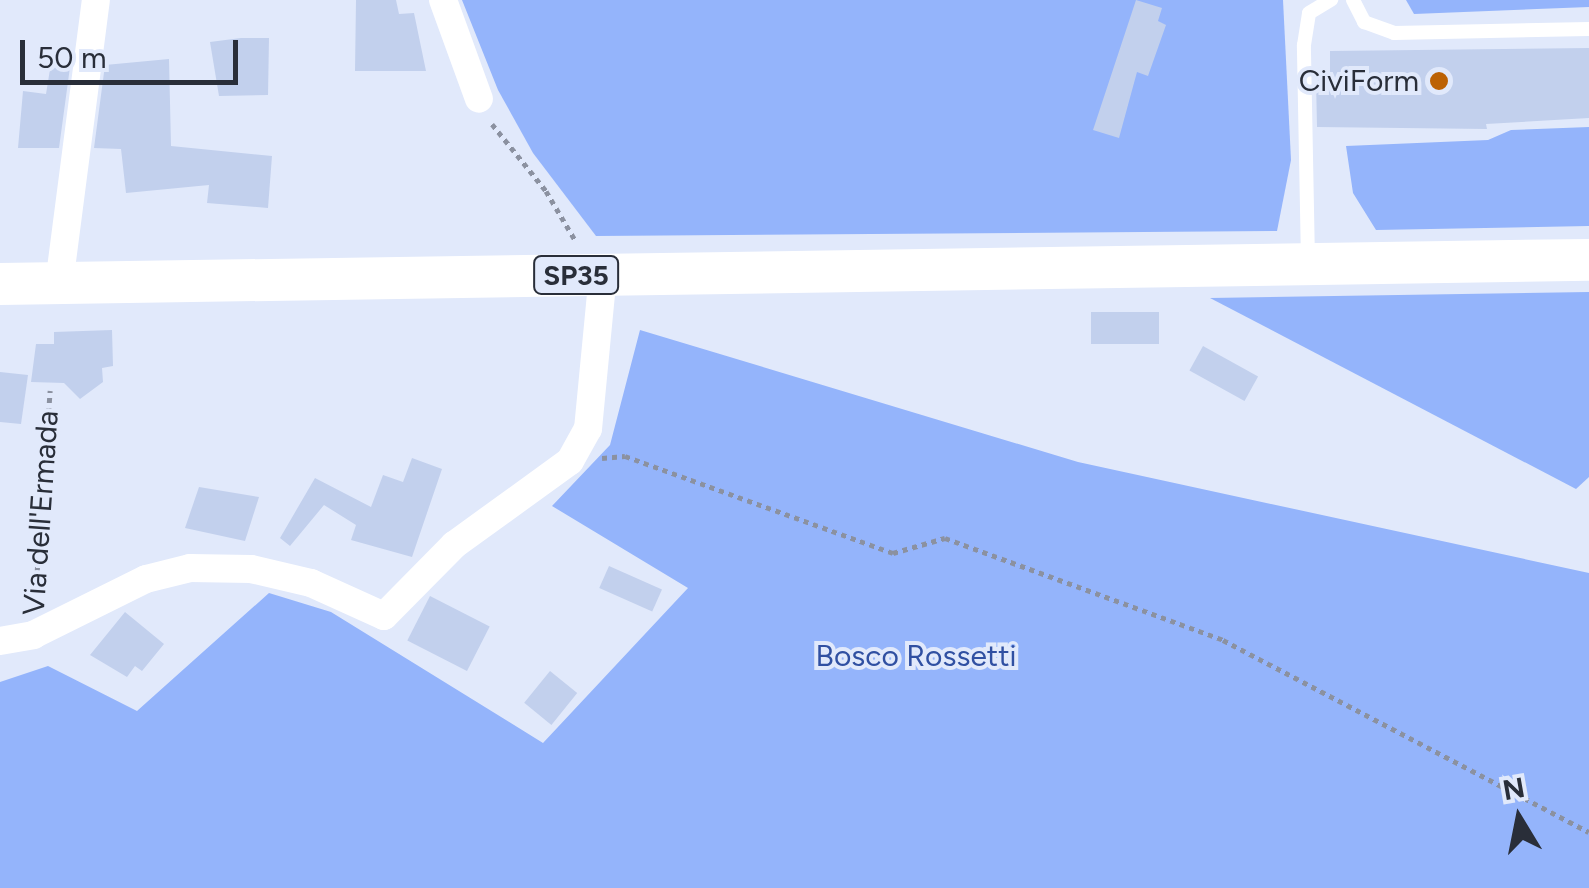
<!DOCTYPE html>
<html>
<head>
<meta charset="utf-8">
<style>
  body { margin:0 }
  #map { position:relative; width:1589px; height:888px; overflow:hidden; background:#e1e9fb; font-family:Figtree,sans-serif }
  div>[style] { position:absolute }
  .forest>* { inset:0; background:#94b4fb }
  .building>* { inset:0; background:#c2d0ed; transform-origin:0 0 }
  .path>* { height:5px; margin-top:-2.5px; transform-origin:0; background:repeating-linear-gradient(90deg,#8b91a0 0 5px,transparent 0 10px) }
  .lane>* { height:14px; margin:-7px; padding:0 7px; transform-origin:7px; border-radius:7px; background:#fff }
  .street>* { height:28px; margin:-14px; padding:0 14px; transform-origin:14px; border-radius:14px; background:#fff }
  .primary>* { height:42px; margin:-21px; padding:0 21px; transform-origin:21px; border-radius:21px; background:#fff }
  .dots>* { width:28px; height:28px; translate:-50% -50%; box-sizing:border-box; border:5px solid #e1e9fb; border-radius:50% }
  span { translate:-50% -50%; white-space:nowrap; text-align:center; line-height:1.15; -webkit-text-stroke:8px #e1e9fb; paint-order:stroke }
  .shield-label span { padding:2px 8px; background:#e1e9fb; border:2px solid; border-radius:8px; -webkit-text-stroke-width:0 }
  .shield-label { font-size:28px; color:#292e39; font-weight:700 }
  .poi-label { font-size:30px; color:#292e39 }
  .right { translate:-100% -50%; text-align:right }
  .street-label { font-size:30px; color:#292e39 }
  .park-label { font-size:30px; color:#3050a2 }
  .north { position:absolute; left:1469px; top:768px; width:100px; height:100px; -webkit-text-stroke:8px #e1e9fb; paint-order:stroke; rotate:350deg; font-size:28px; font-weight:700; line-height:40px; text-align:center; color:#292e39 }
  .north::after { content:''; display:block; margin:auto; width:35px; height:45px; background:#292e39; clip-path:polygon(50% 0,100% 100%,50% 72%,0 100%) }
  .scale { position:absolute; left:20px; top:40px; width:218px; height:45px; box-sizing:border-box; border:5px solid #292e39; border-top:0; padding-left:12px; font-size:30px; line-height:35px; white-space:nowrap; color:#292e39; -webkit-text-stroke:8px #e1e9fb; paint-order:stroke }
</style>
</head>
<body>
<div id="map">
  <div class="forest">
    <i style="clip-path:polygon(462px 0,1283px 0,1291px 160px,1277px 231px,596px 236px,533px 153px,498px 90px)"></i>
    <i style="clip-path:polygon(1406px 0,1589px 0,1589px 7px,1414px 14px)"></i>
    <i style="clip-path:polygon(1589px 127px,1589px 226px,1376px 230px,1353px 193px,1346px 146px,1488px 140px,1511px 130px)"></i>
    <i style="clip-path:polygon(1589px 292px,1589px 477px,1576px 489px,1210px 298px)"></i>
    <i style="clip-path:polygon(640px 330px,1078px 462px,1589px 573px,1589px 888px,0 888px,0 682px,48px 666px,137px 711px,269px 593px,331px 612px,543px 743px,688px 588px,552px 506px,610px 445px)"></i>
  </div>
  <div class="building">
    <i style="clip-path:polygon(356px 0,396px 0,399px 14px,414px 13px,426px 71px,355px 71px)"></i>
    <i style="clip-path:polygon(1136px 0,1162px 8px,1158px 21px,1166px 25px,1148px 76px,1137px 72px,1119px 138px,1093px 130px)"></i>
    <i style="clip-path:polygon(241px 38px,269px 38px,268px 95px,219px 96px,210px 42px)"></i>
    <i style="clip-path:polygon(1589px 48px,1589px 118px,1486px 124px,1487px 129px,1317px 127px,1316px 80px,1330px 76px,1330px 51px)"></i>
    <i style="clip-path:polygon(169px 59px,171px 146px,272px 156px,268px 208px,207px 203px,209px 185px,126px 193px,121px 149px,94px 148px,105px 65px)"></i>
    <i style="clip-path:polygon(51px 63px,70px 67px,59px 148px,18px 148px,23px 91px,46px 94px)"></i>
    <i style="left:1159px;top:312px;width:32px;height:68px;rotate:90deg"></i>
    <i style="clip-path:polygon(112px 330px,113px 366px,102px 368px,103px 382px,80px 399px,64px 383px,31px 382px,36px 344px,54px 344px,54px 332px)"></i>
    <i style="left:1203px;top:346px;width:63px;height:28px;rotate:29deg"></i>
    <i style="clip-path:polygon(0 372px,28px 375px,21px 424px,0 422px)"></i>
    <i style="clip-path:polygon(412px 458px,442px 469px,412px 557px,351px 540px,356px 525px,324px 505px,290px 546px,280px 538px,315px 478px,371px 507px,383px 475px,403px 482px)"></i>
    <i style="clip-path:polygon(199px 487px,259px 497px,245px 541px,185px 528px)"></i>
    <i style="left:609px;top:566px;width:58px;height:24px;rotate:24deg"></i>
    <i style="left:430px;top:596px;width:67px;height:50px;rotate:27deg"></i>
    <i style="clip-path:polygon(125px 612px,164px 644px,142px 671px,135px 666px,127px 677px,90px 655px)"></i>
    <i style="left:550px;top:671px;width:35px;height:41px;rotate:39deg"></i>
  </div>
  <div class="path">
    <i style="left:492px;top:124px;width:86px;rotate:51.1deg"></i>
    <i style="left:546px;top:191px;width:57px;rotate:59.4deg"></i>
    <i style="left:602px;top:458px;width:23px;rotate:-5deg"></i>
    <i style="left:625px;top:456px;width:285px;rotate:19.9deg"></i>
    <i style="left:893px;top:553px;width:54px;rotate:-16.1deg"></i>
    <i style="left:945px;top:538px;width:296px;rotate:20.1deg"></i>
    <i style="left:1223px;top:640px;width:413px;rotate:27.7deg"></i>
    <i style="left:35px;top:602px;width:212px;rotate:-85.9deg"></i>
  </div>
  <div class="lane">
    <i style="left:1353px;top:0;width:25px;rotate:63deg"></i>
    <i style="left:1364px;top:22px;width:32px;rotate:20deg"></i>
    <i style="left:1394px;top:33px;width:195px;rotate:-1.2deg"></i>
    <i style="left:1308px;top:261px;width:216px;rotate:-91.1deg"></i>
    <i style="left:1304px;top:45px;width:32px;rotate:-81deg"></i>
    <i style="left:1309px;top:13px;width:26px;rotate:-31deg"></i>
  </div>
  <div class="street">
    <i style="left:443px;top:0;width:105px;rotate:70deg"></i>
    <i style="left:59px;top:284px;width:286px;rotate:-82.6deg"></i>
    <i style="left:0;top:641px;width:34px;rotate:-10deg"></i>
    <i style="left:33px;top:635px;width:126px;rotate:-26.4deg"></i>
    <i style="left:146px;top:579px;width:45px;rotate:-14deg"></i>
    <i style="left:190px;top:568px;width:61px;rotate:0.9deg"></i>
    <i style="left:251px;top:569px;width:62px;rotate:13.1deg"></i>
    <i style="left:311px;top:583px;width:80px;rotate:24.3deg"></i>
    <i style="left:384px;top:616px;width:100px;rotate:-45.4deg"></i>
    <i style="left:454px;top:545px;width:143px;rotate:-35.9deg"></i>
    <i style="left:570px;top:461px;width:37px;rotate:-61deg"></i>
    <i style="left:588px;top:429px;width:156px;rotate:-84.5deg"></i>
  </div>
  <div class="primary">
    <i style="left:0;top:284px;width:1589px;rotate:-0.87deg"></i>
  </div>
  <div class="dots">
    <i style="left:1439px;top:81px;background:#bc6205"></i>
  </div>
  <div class="shield-label">
    <span style="left:576px;top:275px">SP35</span>
  </div>
  <div class="poi-label">
    <span class="right" style="left:1419px;top:81px">CiviForm</span>
  </div>
  <div class="street-label">
    <span style="left:41px;top:513px;rotate:-86deg">Via dell'Ermada</span>
  </div>
  <div class="park-label">
    <span style="left:916px;top:656px">Bosco Rossetti</span>
  </div>
  <div class="north">N</div>
  <div class="scale">50 m</div>
</div>
</body>
</html>
